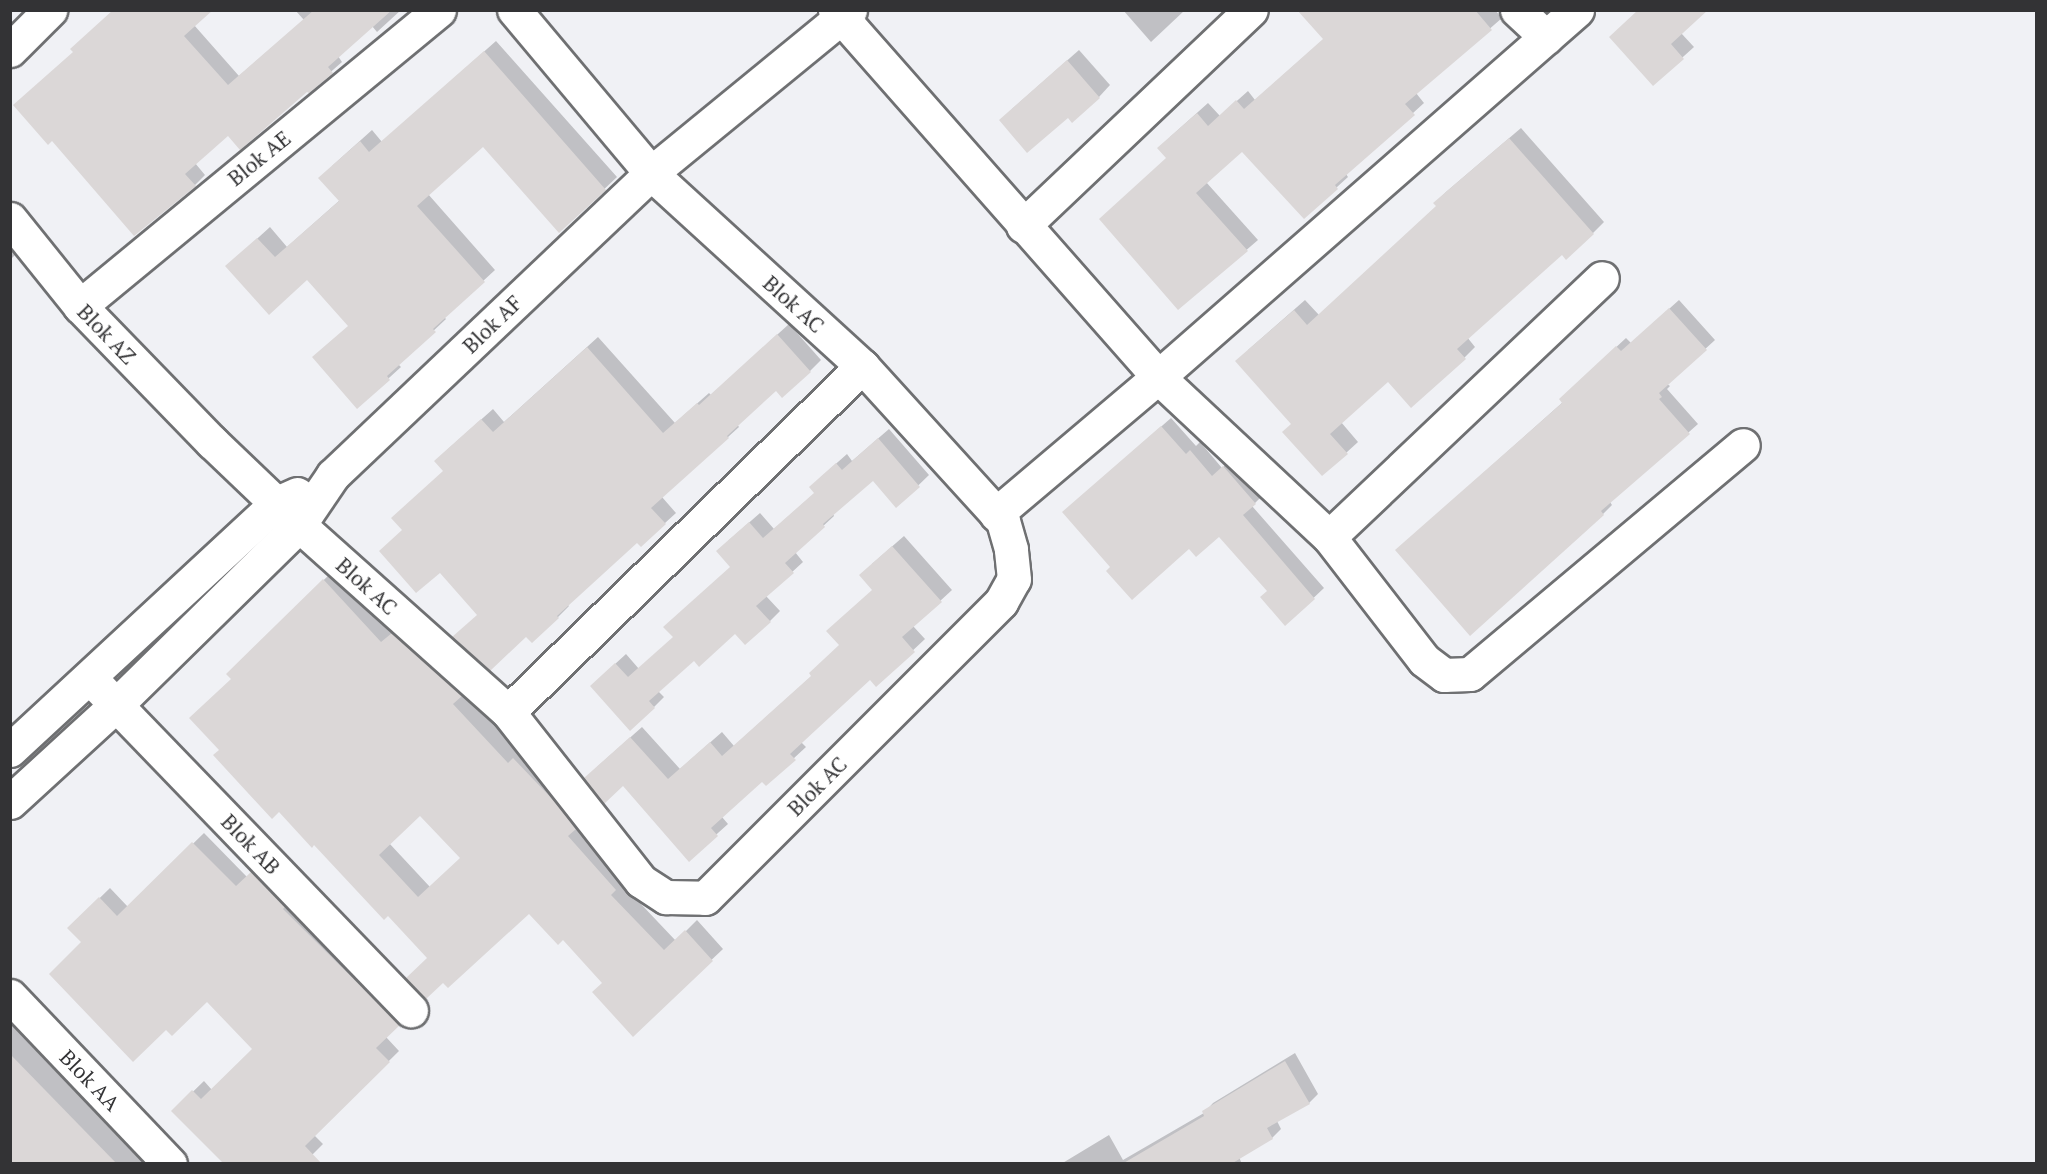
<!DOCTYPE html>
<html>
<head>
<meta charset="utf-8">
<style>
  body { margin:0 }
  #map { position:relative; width:2047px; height:1174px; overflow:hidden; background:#f0f1f5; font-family:"PT Serif",serif }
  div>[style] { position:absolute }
  .shadow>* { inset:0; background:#0003 }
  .building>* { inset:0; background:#dbd7d7 }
  .roads { filter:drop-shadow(2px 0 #6f7072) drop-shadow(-2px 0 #6f7072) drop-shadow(0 2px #6f7072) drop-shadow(0 -2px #6f7072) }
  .minor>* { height:33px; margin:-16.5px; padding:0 16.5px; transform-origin:16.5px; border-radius:16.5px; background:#fff }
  span { translate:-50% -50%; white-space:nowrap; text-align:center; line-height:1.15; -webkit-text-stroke:4.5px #fff; paint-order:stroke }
  .street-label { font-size:21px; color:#333335 }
  .frame { position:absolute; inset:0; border:12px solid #333335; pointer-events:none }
</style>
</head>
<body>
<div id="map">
  <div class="shadow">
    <i style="clip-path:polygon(295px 10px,401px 10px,377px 32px,372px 26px,338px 56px,342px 62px,309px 91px,307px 89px,229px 134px,195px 163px,205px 175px,195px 185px,52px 139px,194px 25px,239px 76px,304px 20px)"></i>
    <i style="clip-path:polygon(1123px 10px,1185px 10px,1151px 42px)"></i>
    <i style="clip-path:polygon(1318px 10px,1495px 10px,1502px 18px,1416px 93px,1424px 103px,1346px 174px,1348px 177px,1304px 217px,1243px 150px,1206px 182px,1258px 240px,1179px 308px,1168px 157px,1170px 137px,1208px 103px,1220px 116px,1248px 91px,1255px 100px,1324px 39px)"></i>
    <i style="clip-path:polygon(1639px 10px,1681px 33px,1694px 47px,1653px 84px)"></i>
    <i style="clip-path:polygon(496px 41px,617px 177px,560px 231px,483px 145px,428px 194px,495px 270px,444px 317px,446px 319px,398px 364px,401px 367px,357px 407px,349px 325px,308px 277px,239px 255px,270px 227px,287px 247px,340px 200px,332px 166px,372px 130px,382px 142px)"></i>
    <i style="clip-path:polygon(1079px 50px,1110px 85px,1099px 97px,1068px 115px,1012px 109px)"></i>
    <i style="clip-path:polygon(1521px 128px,1604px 222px,1593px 233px,1562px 252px,1467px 337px,1475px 347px,1464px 358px,1388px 380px,1341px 422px,1358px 442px,1323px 474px,1248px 350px,1305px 300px,1319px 315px,1437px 206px,1435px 203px,1446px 192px)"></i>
    <i style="clip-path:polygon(10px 235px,22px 248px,10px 260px)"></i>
    <i style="clip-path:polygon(1679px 300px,1715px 340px,1667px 384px,1670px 386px,1667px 389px,1698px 424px,1610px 502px,1612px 505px,1603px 514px,1470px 633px,1397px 550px,1563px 402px,1570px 390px,1626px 338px,1631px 343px)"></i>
    <i style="clip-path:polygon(789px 324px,821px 360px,810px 371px,777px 389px,737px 424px,739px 427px,662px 497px,676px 513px,665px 523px,637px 541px,567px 604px,569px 606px,558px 617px,479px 614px,403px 529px,445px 471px,447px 450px,493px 409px,504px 422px,598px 337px,675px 423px,709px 393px,711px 395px)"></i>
    <i style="clip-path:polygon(1171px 418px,1196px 446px,1200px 442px,1222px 468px,1233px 458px,1265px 493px,1252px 506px,1324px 588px,1286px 624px,1268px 590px,1219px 535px,1189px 547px,1112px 567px,1074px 503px)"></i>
    <i style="clip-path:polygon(889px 429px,929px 475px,897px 506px,873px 479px,833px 514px,834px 516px,795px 552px,803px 562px,766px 596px,780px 611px,770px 621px,736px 632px,694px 659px,658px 691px,664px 697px,654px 707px,602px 676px,626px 654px,639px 669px,674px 637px,731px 567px,728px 541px,760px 513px,774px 529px,816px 492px,821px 477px,847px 454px,852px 461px)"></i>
    <i style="clip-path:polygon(904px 536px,952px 590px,913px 626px,925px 639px,876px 685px,871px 678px,801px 742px,806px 747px,766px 784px,762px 780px,722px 817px,728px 824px,689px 859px,623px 784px,597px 767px,642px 727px,680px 769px,722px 732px,734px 746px,813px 675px,841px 645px,874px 589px,872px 564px)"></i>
    <i style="clip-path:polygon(evenodd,335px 569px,393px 632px,403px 623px,520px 753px,626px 878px,621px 883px,676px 941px,697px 920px,723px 949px,633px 1034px,604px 982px,563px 938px,529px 912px,429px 958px,388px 914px,221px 749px,232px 679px,228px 674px,335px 569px,421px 814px,462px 858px,430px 887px,389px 843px,421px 814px)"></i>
    <i style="clip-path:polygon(204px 833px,247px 877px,262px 862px,409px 1013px,386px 1037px,399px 1051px,314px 1135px,323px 1144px,303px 1164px,173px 1111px,204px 1081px,212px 1090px,254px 1049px,207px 1000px,84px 942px,69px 928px,110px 888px,128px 907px)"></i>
    <i style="clip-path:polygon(10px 1022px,109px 1127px,117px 1119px,148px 1164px,10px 1164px)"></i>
    <i style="clip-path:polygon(1295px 1053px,1318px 1094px,1309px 1103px,1277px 1121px,1281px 1129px,1272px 1138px,1239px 1157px,1242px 1164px,1061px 1164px,1109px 1135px,1123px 1160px,1204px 1113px,1213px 1103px)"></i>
  </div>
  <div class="building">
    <i style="clip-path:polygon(113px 10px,213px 10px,184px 36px,228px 85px,314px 10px,392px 10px,328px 67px,333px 73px,309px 93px,307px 92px,240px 150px,228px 136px,185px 174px,196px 186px,134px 236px,52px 141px,48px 145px,13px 105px,73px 52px,70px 49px)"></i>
    <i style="clip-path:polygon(1297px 10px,1475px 10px,1492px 30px,1405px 104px,1415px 115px,1335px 185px,1338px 189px,1304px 219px,1242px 152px,1196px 193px,1248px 251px,1178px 310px,1099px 219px,1166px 158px,1157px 148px,1197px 113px,1208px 126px,1236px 100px,1244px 109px,1323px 39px)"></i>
    <i style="clip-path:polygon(1638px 10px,1708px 10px,1671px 44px,1684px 59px,1653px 86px,1609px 37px)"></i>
    <i style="clip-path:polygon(484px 51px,606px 190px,559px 233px,483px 147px,417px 206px,485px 282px,433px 329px,436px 332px,387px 376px,390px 380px,357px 409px,312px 357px,348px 326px,307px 280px,269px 315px,225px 266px,257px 238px,275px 257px,339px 201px,318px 178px,360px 141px,369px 152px)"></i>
    <i style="clip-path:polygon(1067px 60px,1100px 98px,1072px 123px,1068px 118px,1027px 153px,999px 120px)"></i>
    <i style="clip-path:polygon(1509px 138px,1594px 234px,1566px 260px,1562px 255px,1457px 349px,1466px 359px,1411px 408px,1388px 382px,1330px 434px,1348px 454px,1322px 476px,1282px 432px,1291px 424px,1235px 361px,1294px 310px,1307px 325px,1436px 206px,1433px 203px)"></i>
    <i style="clip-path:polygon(1669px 308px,1707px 350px,1659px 393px,1662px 397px,1659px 399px,1690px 434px,1601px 511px,1604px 515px,1470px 636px,1395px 550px,1562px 403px,1559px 399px,1616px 346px,1621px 351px)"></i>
    <i style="clip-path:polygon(777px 334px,811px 372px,782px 398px,776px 391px,727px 436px,729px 438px,651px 508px,666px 524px,641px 547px,637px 543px,557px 616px,559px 618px,532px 643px,526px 637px,490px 671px,452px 637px,477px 615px,440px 573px,416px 593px,379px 551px,402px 530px,391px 518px,443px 471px,434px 461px,481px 419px,493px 432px,587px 347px,663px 433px,697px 403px,699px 405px)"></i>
    <i style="clip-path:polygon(1161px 426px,1186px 454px,1190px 450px,1212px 476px,1223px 466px,1256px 504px,1243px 515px,1315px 599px,1285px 626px,1260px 597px,1267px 591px,1219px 537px,1196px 557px,1189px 549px,1132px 600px,1106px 571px,1110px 567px,1062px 512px)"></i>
    <i style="clip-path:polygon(878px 438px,920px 487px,896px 508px,873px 481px,823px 524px,825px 527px,785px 563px,794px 573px,756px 606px,771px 622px,745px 645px,735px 634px,699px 667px,694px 661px,649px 701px,655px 708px,630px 731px,590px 686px,615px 663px,628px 677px,673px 637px,663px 627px,730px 567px,716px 551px,749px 522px,763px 538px,814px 493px,809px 487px,836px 463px,842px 470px)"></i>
    <i style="clip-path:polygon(892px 546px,942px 602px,902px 637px,915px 652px,876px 687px,870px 680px,790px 754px,796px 760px,766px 786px,762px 782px,711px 828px,718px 836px,689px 862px,623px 786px,604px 804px,584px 778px,630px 737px,668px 779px,710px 742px,722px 756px,811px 676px,809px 673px,839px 645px,826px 631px,872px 590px,859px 575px)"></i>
    <i style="clip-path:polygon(evenodd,323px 579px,381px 642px,392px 633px,462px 696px,453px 704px,508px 763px,513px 758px,556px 803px,576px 829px,568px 836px,616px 890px,611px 895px,664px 950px,685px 930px,713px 961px,633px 1037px,592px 992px,602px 983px,563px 940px,558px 945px,529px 914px,448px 988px,443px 983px,426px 999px,406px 978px,427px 958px,388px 916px,384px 920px,314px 845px,312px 848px,279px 812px,272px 819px,213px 755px,219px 750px,189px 718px,231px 679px,226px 674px,323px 579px,420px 816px,460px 858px,418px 897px,379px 855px,420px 816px)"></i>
    <i style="clip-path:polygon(192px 842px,236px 886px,251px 872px,285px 907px,283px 909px,400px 1025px,376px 1048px,390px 1062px,305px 1146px,322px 1164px,224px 1164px,171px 1111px,192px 1090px,201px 1099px,252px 1049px,207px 1002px,172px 1036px,166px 1030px,133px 1062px,49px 974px,81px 942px,67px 928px,99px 897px,117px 916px)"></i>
    <i style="clip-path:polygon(10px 1054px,117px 1164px,10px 1164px)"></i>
    <i style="clip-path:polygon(1285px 1061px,1310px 1104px,1267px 1128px,1273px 1139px,1231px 1164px,1122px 1164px,1204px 1116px,1202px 1111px)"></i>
  </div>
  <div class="roads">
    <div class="minor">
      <i style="left:835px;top:10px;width:489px;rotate:48.6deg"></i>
      <i style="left:1158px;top:377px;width:234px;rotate:43.1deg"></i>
      <i style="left:1329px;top:537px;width:155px;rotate:52.3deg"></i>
      <i style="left:1424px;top:660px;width:25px;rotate:37deg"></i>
      <i style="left:1444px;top:675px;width:26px;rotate:-2deg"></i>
      <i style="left:1470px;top:674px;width:356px;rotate:-40deg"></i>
      <i style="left:1517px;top:10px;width:40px;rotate:43deg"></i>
      <i style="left:10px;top:50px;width:57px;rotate:-45deg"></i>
      <i style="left:10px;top:219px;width:112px;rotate:51.2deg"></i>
      <i style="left:80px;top:306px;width:190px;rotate:45.9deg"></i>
      <i style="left:212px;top:442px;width:120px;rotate:43.7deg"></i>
      <i style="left:299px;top:525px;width:280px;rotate:41.8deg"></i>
      <i style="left:508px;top:712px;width:215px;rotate:51.8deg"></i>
      <i style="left:641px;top:881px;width:30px;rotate:33deg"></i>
      <i style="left:666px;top:897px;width:39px;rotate:1deg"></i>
      <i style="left:705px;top:898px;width:419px;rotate:-45deg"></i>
      <i style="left:1001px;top:602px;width:26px;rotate:-61deg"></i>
      <i style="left:1014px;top:579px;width:30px;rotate:-96deg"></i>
      <i style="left:1011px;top:549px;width:29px;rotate:-106deg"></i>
      <i style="left:1003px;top:521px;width:210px;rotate:-132.3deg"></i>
      <i style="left:862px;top:366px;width:286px;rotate:-137.6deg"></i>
      <i style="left:651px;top:173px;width:213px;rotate:-130deg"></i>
      <i style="left:1023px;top:226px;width:314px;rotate:-43.5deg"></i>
      <i style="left:80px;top:306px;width:465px;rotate:-39.5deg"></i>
      <i style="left:996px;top:514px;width:212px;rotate:-40.2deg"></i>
      <i style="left:1158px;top:377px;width:557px;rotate:-41.21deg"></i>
      <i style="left:1329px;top:537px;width:376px;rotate:-43.5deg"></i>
      <i style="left:90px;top:678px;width:462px;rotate:46deg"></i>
      <i style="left:508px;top:712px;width:495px;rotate:-44.3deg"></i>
      <i style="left:10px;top:750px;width:364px;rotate:-42.8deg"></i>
      <i style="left:277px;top:503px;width:22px;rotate:-24deg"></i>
      <i style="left:10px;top:802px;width:144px;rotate:-42.5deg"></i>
      <i style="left:116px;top:705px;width:257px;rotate:-44.5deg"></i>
      <i style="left:299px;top:525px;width:60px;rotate:-55.8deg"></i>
      <i style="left:333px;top:475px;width:439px;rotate:-43.5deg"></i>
      <i style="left:651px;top:173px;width:257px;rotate:-39.3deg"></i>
      <i style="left:10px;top:996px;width:232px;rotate:46.4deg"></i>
    </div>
  </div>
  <div class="street-label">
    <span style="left:259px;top:158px;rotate:-39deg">Blok AE</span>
    <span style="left:794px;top:304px;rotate:42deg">Blok AC</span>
    <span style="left:492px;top:324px;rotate:-44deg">Blok AF</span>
    <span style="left:107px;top:334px;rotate:46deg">Blok AZ</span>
    <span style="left:367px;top:586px;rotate:42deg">Blok AC</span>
    <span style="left:817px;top:786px;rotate:-45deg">Blok AC</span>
    <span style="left:251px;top:844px;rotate:46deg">Blok AB</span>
    <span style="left:90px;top:1080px;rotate:46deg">Blok AA</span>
  </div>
  <div class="frame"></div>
</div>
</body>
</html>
